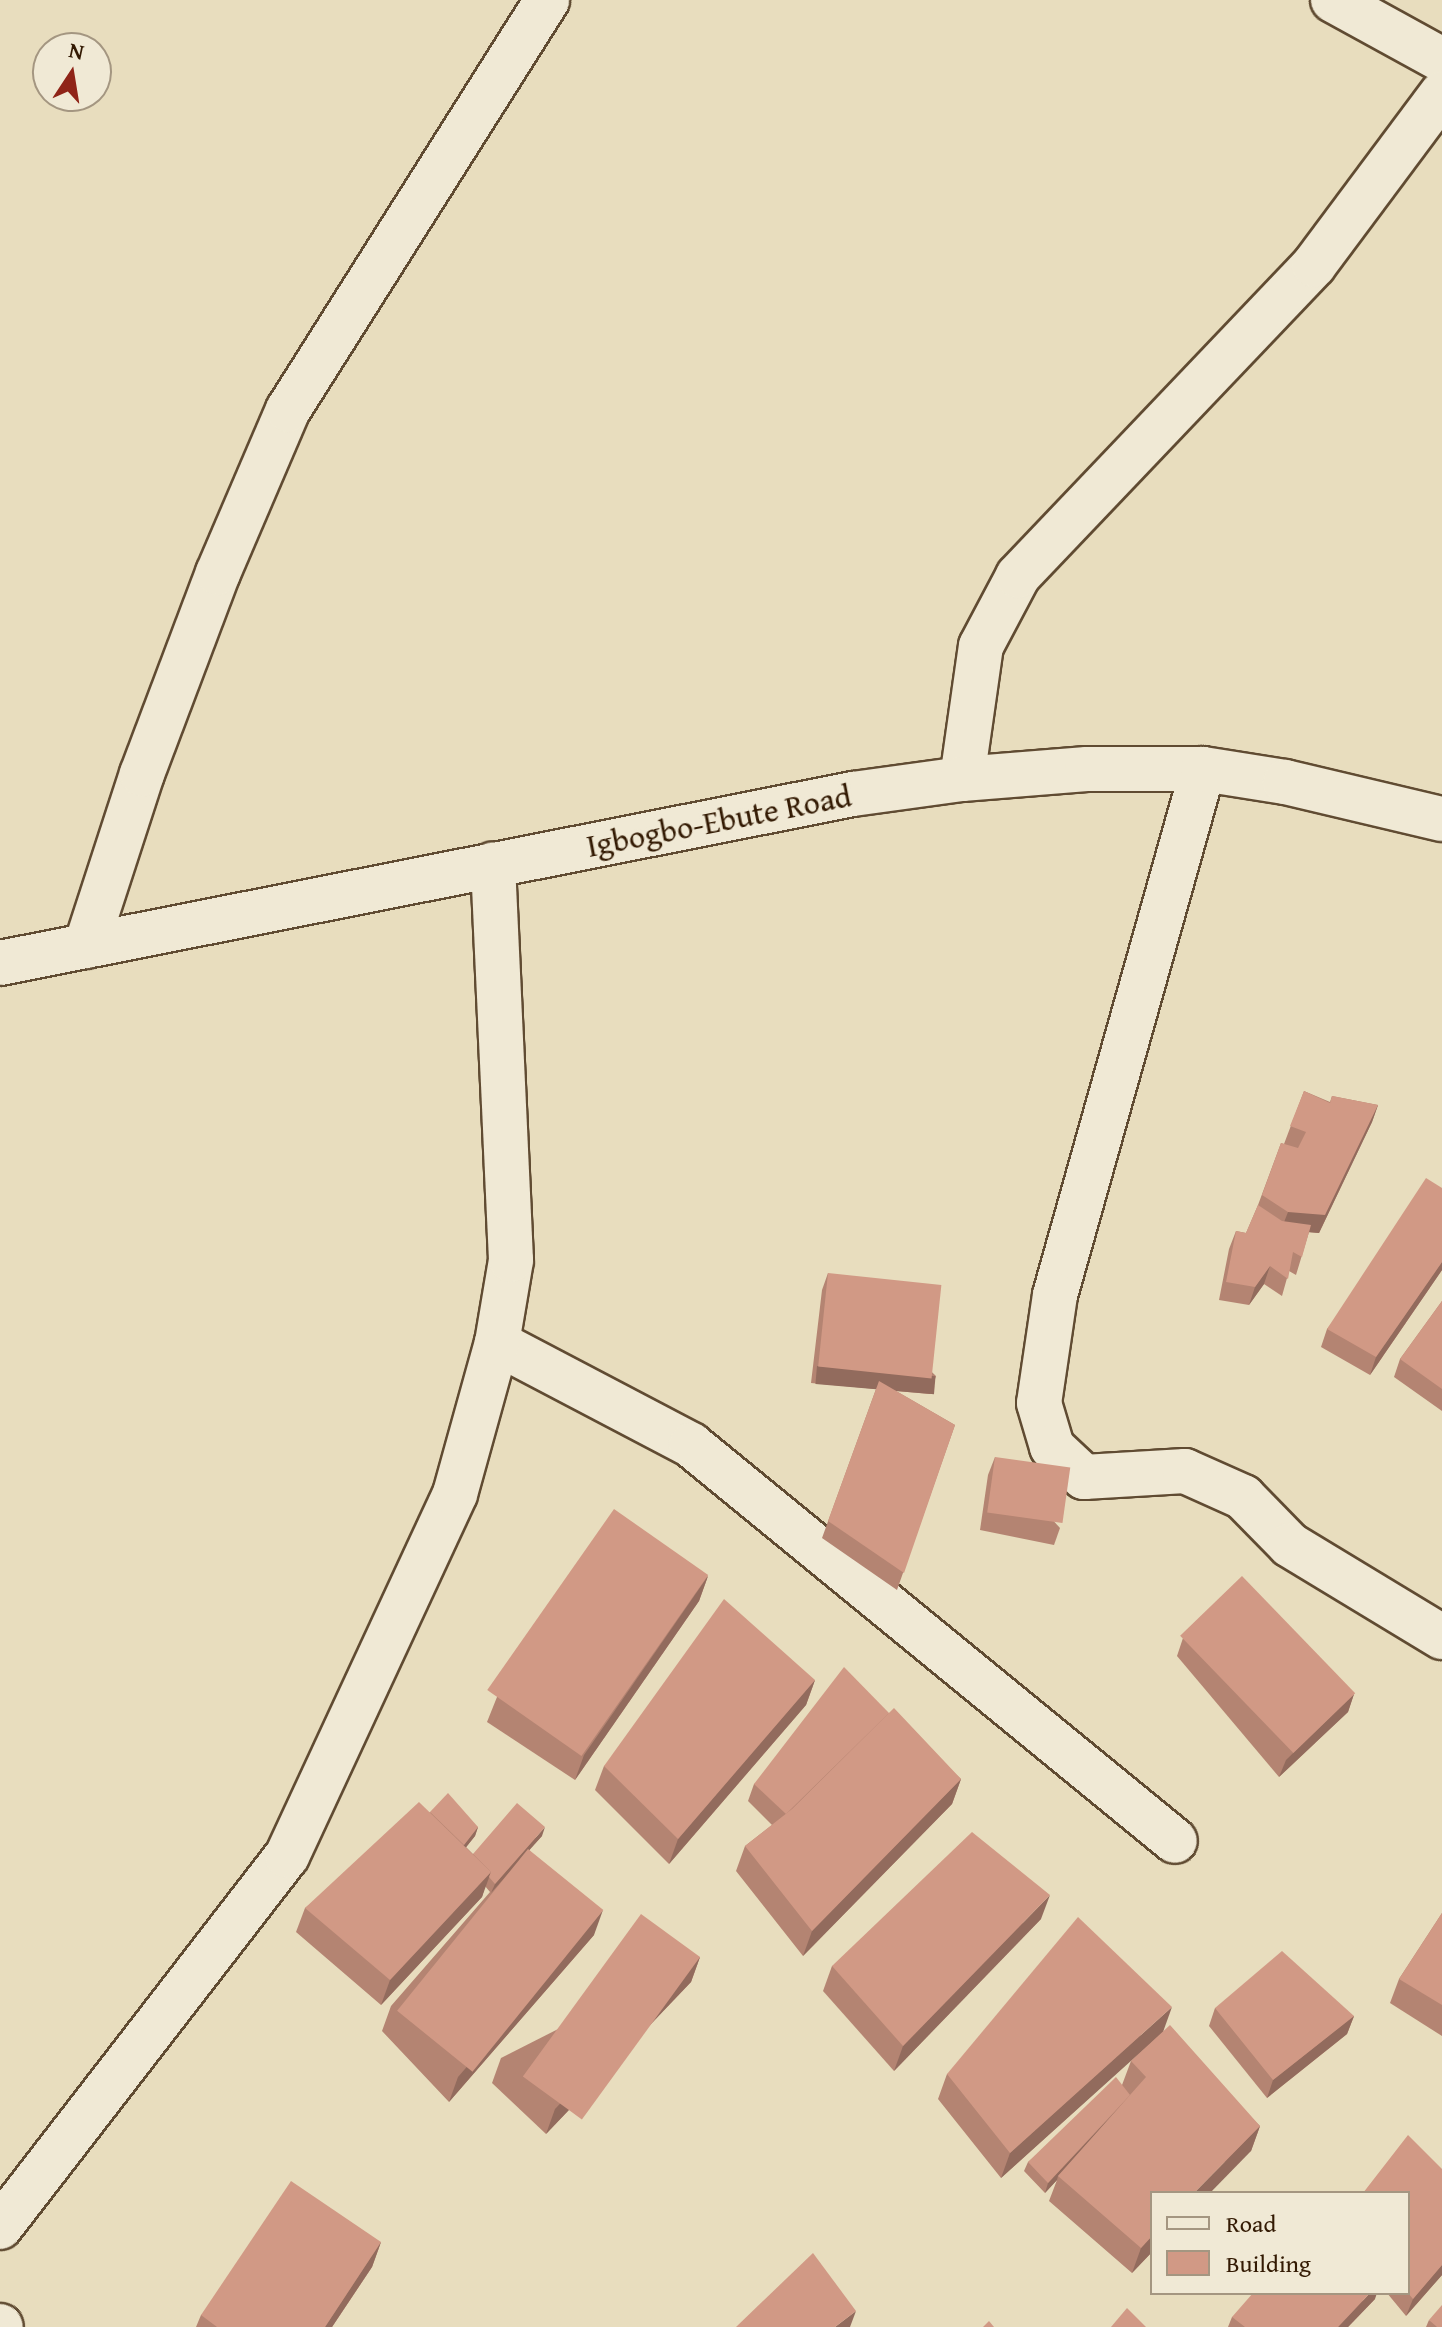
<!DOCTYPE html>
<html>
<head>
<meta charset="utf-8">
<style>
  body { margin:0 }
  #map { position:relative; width:1442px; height:2327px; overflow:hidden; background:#e8ddbe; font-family:"Gentium Book Plus",serif }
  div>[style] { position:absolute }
  .roads { filter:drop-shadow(2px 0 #604b32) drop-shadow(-2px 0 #604b32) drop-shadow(0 2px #604b32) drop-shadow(0 -2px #604b32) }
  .street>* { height:44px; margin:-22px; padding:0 22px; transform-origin:22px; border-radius:22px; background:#f0e9d5 }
  .secondary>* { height:44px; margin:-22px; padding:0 22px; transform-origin:22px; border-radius:22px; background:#f0e9d5 }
  .wall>* { inset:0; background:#b48472 }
  .shaded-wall>* { inset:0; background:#926b5d; transform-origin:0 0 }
  .building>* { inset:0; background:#d19985; transform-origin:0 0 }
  span { translate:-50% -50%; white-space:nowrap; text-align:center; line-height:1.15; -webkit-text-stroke:6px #f0e9d5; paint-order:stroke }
  .street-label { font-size:32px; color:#331a03 }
  .legend { position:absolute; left:1150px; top:2191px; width:260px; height:104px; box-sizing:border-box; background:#f0e9d5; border:2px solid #a49681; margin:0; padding:10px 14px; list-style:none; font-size:24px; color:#331a03 }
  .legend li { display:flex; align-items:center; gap:16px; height:40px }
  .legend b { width:40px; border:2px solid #a49681 }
  .north { position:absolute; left:32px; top:32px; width:80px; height:80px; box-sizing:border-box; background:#f0e9d5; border:2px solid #a49681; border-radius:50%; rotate:12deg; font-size:22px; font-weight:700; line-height:32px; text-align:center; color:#331a03 }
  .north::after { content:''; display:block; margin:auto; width:28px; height:36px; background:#8f2418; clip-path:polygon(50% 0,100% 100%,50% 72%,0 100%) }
</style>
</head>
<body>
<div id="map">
  <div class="roads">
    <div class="street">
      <i style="left:1333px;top:0;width:124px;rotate:28.8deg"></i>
      <i style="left:1203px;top:769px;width:546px;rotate:105.71deg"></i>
      <i style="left:1055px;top:1295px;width:109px;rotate:98.4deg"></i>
      <i style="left:1039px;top:1403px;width:46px;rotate:73.5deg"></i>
      <i style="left:1052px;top:1447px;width:44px;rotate:43.2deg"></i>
      <i style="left:1084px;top:1477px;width:101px;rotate:-3.4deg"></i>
      <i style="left:1185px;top:1471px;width:64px;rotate:24.1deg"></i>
      <i style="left:1243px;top:1497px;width:67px;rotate:45.6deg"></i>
      <i style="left:1290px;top:1545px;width:178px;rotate:31.2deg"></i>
      <i style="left:962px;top:779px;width:134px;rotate:-81.9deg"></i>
      <i style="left:981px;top:646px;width:79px;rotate:-62.1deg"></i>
      <i style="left:1018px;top:576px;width:429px;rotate:-46.4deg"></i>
      <i style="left:1314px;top:265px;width:214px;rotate:-53.3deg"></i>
      <i style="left:86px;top:946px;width:181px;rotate:-72deg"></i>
      <i style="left:142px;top:774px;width:215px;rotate:-69.3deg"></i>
      <i style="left:218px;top:573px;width:177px;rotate:-66.8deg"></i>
      <i style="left:288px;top:410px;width:485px;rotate:-57.7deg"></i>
      <i style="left:497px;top:1343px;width:219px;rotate:27.7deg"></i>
      <i style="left:691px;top:1445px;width:625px;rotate:39.29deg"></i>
      <i style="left:0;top:2227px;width:469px;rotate:-52.3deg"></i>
      <i style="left:287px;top:1856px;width:399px;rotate:-65.1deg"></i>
      <i style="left:455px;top:1494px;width:157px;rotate:-74.5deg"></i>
      <i style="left:497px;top:1343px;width:84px;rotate:-80.4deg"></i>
      <i style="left:511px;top:1260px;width:396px;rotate:-92.6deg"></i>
    </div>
    <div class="secondary">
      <i style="left:0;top:963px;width:870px;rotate:-11.21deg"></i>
      <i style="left:853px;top:794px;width:110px;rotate:-7.8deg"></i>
      <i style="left:962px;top:779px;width:125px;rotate:-4.6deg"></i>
      <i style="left:1087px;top:769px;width:116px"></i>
      <i style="left:1203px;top:769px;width:83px;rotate:9deg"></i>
      <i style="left:1285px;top:782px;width:161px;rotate:13.3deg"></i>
      <i style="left:0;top:2326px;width:1px;rotate:45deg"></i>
    </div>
  </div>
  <div class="wall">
    <i style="clip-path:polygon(1304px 1091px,1330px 1102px,1332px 1096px,1378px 1105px,1372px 1122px,1319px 1233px,1309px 1232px,1296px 1275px,1289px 1271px,1282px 1296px,1264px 1284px,1249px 1305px,1219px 1300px,1229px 1249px,1236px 1231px,1246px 1233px,1258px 1205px,1281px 1143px,1284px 1144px)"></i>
    <i style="clip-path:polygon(1442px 1188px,1442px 1270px,1370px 1375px,1321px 1347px,1327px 1329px)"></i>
    <i style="clip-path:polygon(828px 1273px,936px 1376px,930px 1394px,896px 1391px,955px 1425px,897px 1590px,822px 1538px,876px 1389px,811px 1383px,822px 1290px)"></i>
    <i style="clip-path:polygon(1442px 1301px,1442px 1411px,1394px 1377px,1400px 1359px)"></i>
    <i style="clip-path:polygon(995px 1457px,1060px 1528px,1054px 1545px,980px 1530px,988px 1475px)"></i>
    <i style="clip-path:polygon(708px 1576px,699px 1601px,575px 1780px,487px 1722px,497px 1697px)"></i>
    <i style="clip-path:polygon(1183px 1638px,1354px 1694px,1348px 1712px,1279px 1777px,1177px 1656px)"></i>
    <i style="clip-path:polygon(815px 1680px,806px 1705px,669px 1864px,595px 1790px,604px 1766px)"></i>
    <i style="clip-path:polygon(889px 1713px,961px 1779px,952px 1804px,803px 1956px,736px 1871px,745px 1846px,772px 1825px,748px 1801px,754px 1784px)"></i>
    <i style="clip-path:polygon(430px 1812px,478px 1827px,475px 1836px,466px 1847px,473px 1854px,542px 1836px,529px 1850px,594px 1935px,449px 2102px,382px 2031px,391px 2006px,490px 1892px,485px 1886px,482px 1897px,381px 2005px,296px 1932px,305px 1908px)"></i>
    <i style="clip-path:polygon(1442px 1913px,1442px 2036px,1390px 2003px,1399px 1979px)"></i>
    <i style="clip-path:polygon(1041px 1919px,894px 2071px,823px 1991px,832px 1966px)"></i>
    <i style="clip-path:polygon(700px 1957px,691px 1982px,546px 2134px,492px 2083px,501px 2058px)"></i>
    <i style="clip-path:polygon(1215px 2008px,1354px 2016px,1347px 2034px,1267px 2098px,1209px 2026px)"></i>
    <i style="clip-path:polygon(1163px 2031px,1260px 2126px,1251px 2151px,1152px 2193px,1152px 2252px,1132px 2273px,1049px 2201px,1057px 2180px,1045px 2193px,1024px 2171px,1028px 2162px,1122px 2085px,1131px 2061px,1150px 2043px,1001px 2178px,938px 2099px,947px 2074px)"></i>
    <i style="clip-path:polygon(1442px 2169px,1442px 2275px,1406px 2316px,1387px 2293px,1408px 2293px)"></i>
    <i style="clip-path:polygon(381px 2242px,372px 2267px,332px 2327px,196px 2327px,201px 2315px)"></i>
    <i style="clip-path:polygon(1375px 2299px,1348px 2327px,1228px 2327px,1232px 2317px)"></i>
    <i style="clip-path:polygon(1429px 2320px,1442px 2327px,1426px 2327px)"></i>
  </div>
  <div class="shaded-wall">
    <i style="clip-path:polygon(1378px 1105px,1372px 1122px,1319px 1233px,1281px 1230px,1288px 1212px)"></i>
    <i style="clip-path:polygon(1442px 1262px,1442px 1270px,1370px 1375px,1376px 1357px)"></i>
    <i style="clip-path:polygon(1270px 1266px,1264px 1284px,1249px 1305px,1255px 1287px)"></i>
    <i style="left:817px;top:1366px;width:119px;height:18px;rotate:5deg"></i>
    <i style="clip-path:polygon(708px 1576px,699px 1601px,575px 1780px,584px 1755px)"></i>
    <i style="clip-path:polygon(815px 1680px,806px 1705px,669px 1864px,678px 1839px)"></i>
    <i style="clip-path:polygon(1354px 1694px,1348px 1712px,1279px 1777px,1286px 1760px)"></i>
    <i style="clip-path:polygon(961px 1779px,952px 1804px,803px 1956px,812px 1931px)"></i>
    <i style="clip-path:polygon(478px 1827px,475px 1836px,456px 1860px,459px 1851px)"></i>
    <i style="clip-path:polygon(545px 1827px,542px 1836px,491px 1893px,495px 1884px)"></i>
    <i style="clip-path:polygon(491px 1872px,482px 1897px,381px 2005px,390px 1980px)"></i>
    <i style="clip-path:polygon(1050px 1895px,1041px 1919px,894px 2071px,903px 2046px)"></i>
    <i style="clip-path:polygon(603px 1910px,594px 1935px,449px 2102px,458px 2077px)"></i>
    <i style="clip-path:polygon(700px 1957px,691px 1982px,546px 2134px,555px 2109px)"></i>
    <i style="clip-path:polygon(1172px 2007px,1163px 2032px,1001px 2178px,1010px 2153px)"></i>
    <i style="clip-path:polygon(1354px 2016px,1347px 2034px,1267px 2098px,1273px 2080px)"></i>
    <i style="clip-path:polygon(1131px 2095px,1058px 2176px,1057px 2180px,1045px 2193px,1048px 2183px)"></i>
    <i style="clip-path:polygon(1260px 2126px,1251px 2151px,1210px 2193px,1194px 2193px)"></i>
    <i style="clip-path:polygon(1152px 2236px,1152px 2252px,1132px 2273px,1141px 2248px)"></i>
    <i style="clip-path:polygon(381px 2242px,372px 2267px,332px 2327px,325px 2327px)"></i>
    <i style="clip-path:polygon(1442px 2265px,1442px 2275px,1406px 2316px,1413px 2299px)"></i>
    <i style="clip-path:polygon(1370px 2293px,1377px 2293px,1375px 2299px,1348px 2327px,1338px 2327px)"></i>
    <i style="clip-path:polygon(856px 2311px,850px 2327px,835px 2327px)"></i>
  </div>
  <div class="building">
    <i style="clip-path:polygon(1304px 1091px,1330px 1103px,1332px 1096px,1378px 1105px,1325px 1215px,1288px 1212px,1262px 1195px,1281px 1143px,1298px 1148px,1306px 1132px,1290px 1126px)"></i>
    <i style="clip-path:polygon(1426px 1178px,1442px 1188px,1442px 1262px,1376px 1357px,1327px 1329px)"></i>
    <i style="clip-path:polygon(1258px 1205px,1282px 1221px,1311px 1225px,1302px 1257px,1293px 1252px,1288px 1279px,1270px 1266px,1255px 1287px,1226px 1282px,1236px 1231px,1246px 1233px)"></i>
    <i style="left:828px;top:1273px;width:114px;height:94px;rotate:6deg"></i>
    <i style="clip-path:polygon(1442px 1301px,1442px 1389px,1400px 1359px)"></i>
    <i style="clip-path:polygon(879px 1381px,955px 1425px,904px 1573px,828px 1521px)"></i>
    <i style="left:995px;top:1457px;width:76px;height:56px;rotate:8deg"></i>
    <i style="left:614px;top:1509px;width:115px;height:221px;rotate:35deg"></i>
    <i style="left:1242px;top:1576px;width:163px;height:86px;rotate:46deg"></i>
    <i style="clip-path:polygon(724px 1599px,815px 1680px,678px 1839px,604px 1766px)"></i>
    <i style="clip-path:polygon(844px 1667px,889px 1713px,786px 1814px,754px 1784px)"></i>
    <i style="clip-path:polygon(894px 1708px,961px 1779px,812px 1931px,745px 1846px,792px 1809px)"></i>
    <i style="clip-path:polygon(448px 1793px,478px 1827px,464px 1845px,430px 1812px)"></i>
    <i style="clip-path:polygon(419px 1802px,491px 1872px,390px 1980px,305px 1908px)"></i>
    <i style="clip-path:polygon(517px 1803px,545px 1827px,495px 1884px,489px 1877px,491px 1872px,473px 1854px)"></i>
    <i style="clip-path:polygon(972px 1832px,1050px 1895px,903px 2046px,832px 1966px)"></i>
    <i style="left:528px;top:1849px;width:97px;height:208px;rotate:39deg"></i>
    <i style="clip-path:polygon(1442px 1913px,1442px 2005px,1399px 1979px)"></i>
    <i style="left:641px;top:1914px;width:73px;height:201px;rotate:36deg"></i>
    <i style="clip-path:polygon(1078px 1917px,1172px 2007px,1010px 2153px,947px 2074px)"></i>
    <i style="clip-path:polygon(1282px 1951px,1354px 2016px,1273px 2080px,1215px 2008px)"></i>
    <i style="clip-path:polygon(1170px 2025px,1260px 2126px,1194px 2193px,1152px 2193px,1152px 2236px,1141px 2248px,1058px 2176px,1146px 2077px,1131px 2061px)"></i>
    <i style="clip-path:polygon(1116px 2077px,1130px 2095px,1048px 2183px,1028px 2162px)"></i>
    <i style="clip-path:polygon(1408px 2135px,1442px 2169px,1442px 2265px,1413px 2299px,1408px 2293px,1408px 2193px,1363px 2193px)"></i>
    <i style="clip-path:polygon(291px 2181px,381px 2242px,325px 2327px,217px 2327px,201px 2315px)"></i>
    <i style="clip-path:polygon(813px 2253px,856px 2311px,835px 2327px,736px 2327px)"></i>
    <i style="clip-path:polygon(1253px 2293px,1370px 2293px,1338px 2327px,1245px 2327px,1232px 2317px)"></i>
    <i style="clip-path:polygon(1442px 2305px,1442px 2327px,1437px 2327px,1429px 2320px)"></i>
    <i style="clip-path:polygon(1127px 2308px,1146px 2327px,1111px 2327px)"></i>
    <i style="clip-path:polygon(989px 2321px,994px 2327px,983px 2327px)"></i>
  </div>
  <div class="street-label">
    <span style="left:719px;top:821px;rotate:-11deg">Igbogbo-Ebute Road</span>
  </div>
  <ul class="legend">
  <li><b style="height:10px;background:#f0e9d5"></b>Road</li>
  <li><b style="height:22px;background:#d19985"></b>Building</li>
  </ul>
  <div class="north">N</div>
</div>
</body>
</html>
